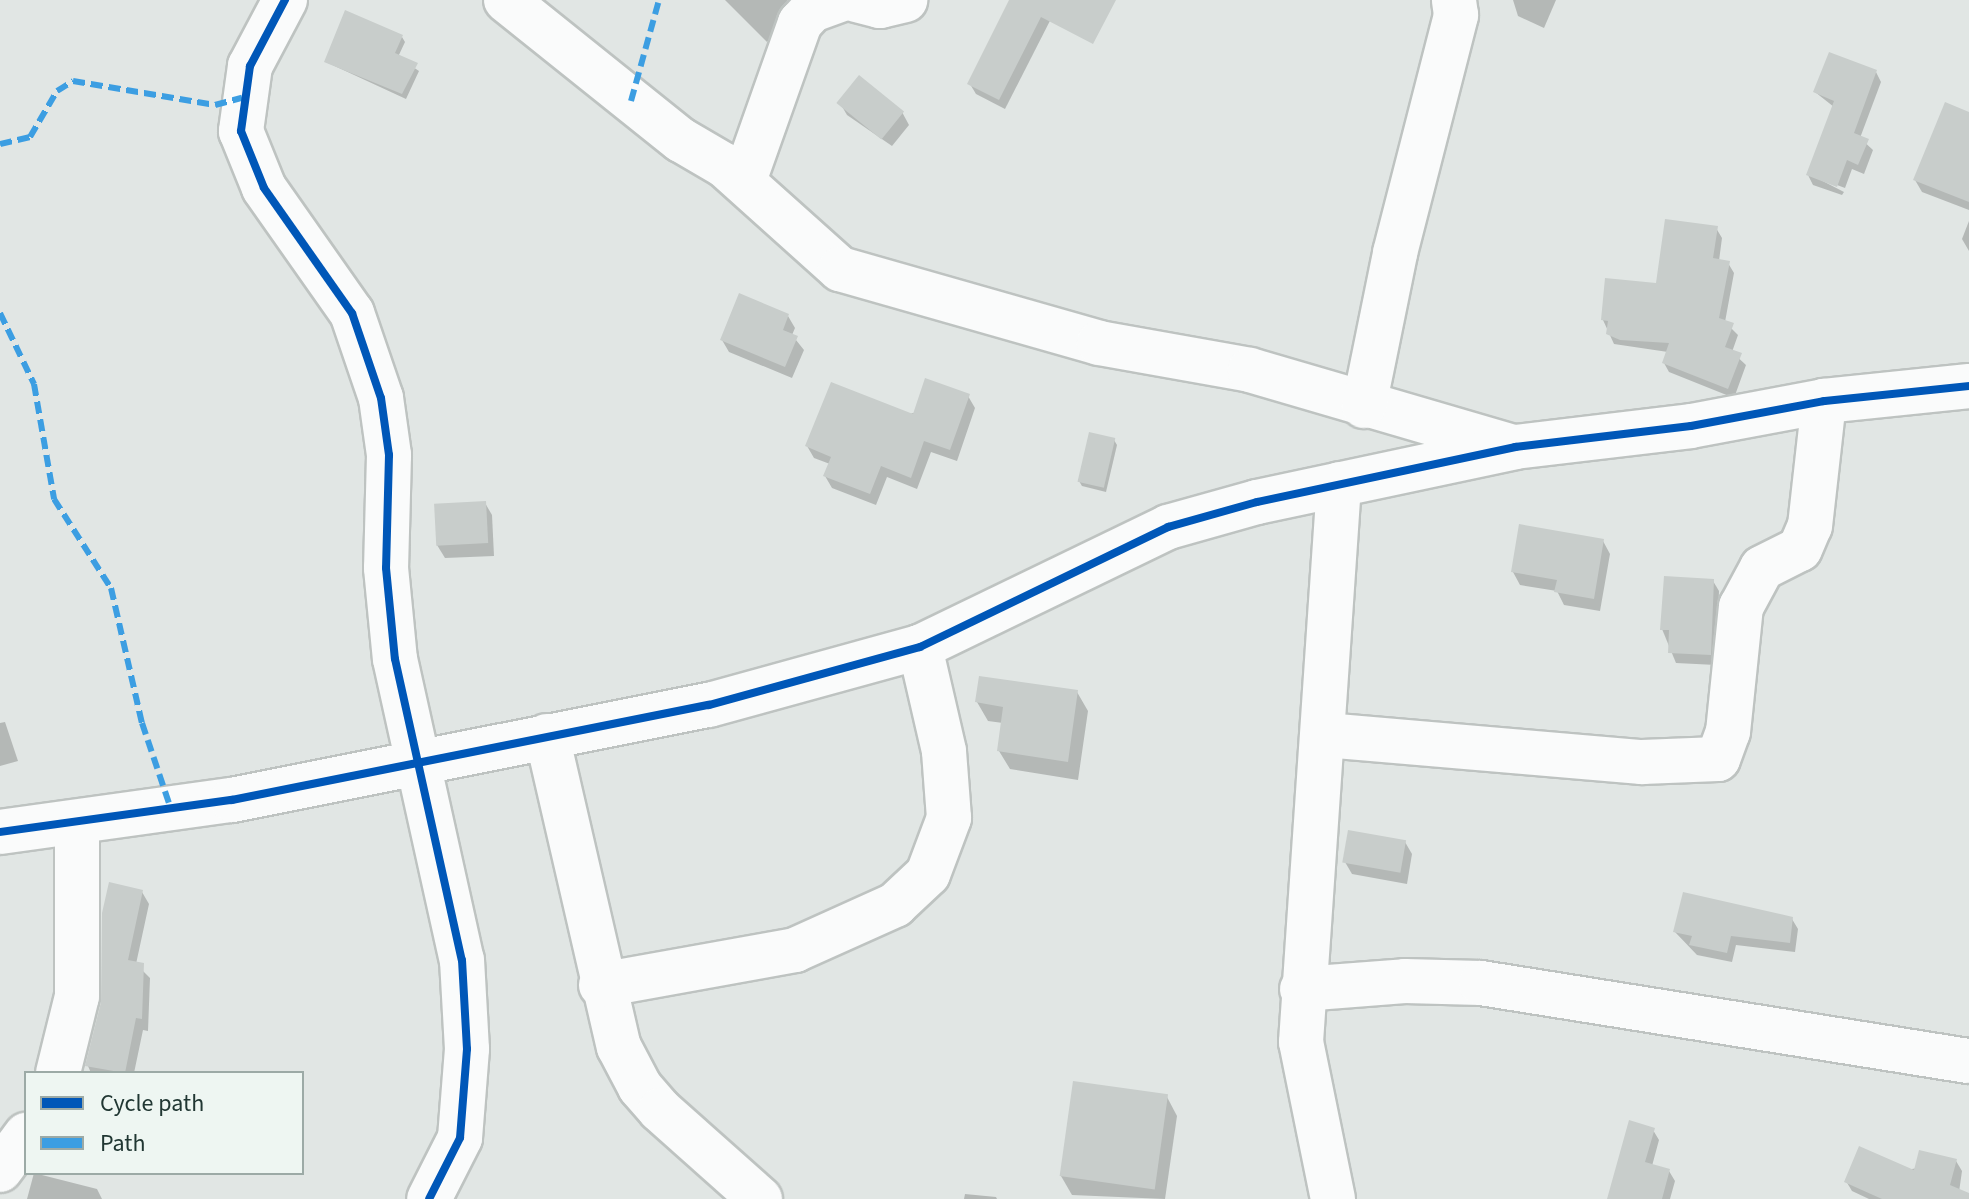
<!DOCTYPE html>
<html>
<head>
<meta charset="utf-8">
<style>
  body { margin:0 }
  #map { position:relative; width:1969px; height:1199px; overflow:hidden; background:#e1e6e4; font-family:"Source Sans 3",sans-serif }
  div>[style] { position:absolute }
  .shadow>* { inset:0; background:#0003 }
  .building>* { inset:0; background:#c8cdcb; transform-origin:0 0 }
  .roads { filter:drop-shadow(2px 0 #bec3c1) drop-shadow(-2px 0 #bec3c1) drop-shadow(0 2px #bec3c1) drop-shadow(0 -2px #bec3c1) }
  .minor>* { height:44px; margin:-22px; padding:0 22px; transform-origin:22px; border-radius:22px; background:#fafbfb }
  .quiet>* { height:6px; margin-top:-3px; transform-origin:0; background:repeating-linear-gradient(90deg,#3c9ee2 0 12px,transparent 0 18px) }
  .cycleway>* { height:8px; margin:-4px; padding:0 4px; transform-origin:4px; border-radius:4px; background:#0057b8 }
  span { translate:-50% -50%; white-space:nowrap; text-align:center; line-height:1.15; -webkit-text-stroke:6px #eef6f2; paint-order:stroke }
  .legend { position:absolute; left:24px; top:1071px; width:280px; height:104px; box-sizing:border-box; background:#eef6f2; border:2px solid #9caaa6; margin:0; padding:10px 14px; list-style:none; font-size:24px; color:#213733 }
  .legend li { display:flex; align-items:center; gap:16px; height:40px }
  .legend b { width:40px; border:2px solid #9caaa6 }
</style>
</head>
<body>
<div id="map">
  <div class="shadow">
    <i style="clip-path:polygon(725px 0,787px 0,794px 12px,767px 42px)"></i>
    <i style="clip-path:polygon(1012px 0,1053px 0,1057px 7px,1005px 109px,976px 94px,970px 84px)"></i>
    <i style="clip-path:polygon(1513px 0,1556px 0,1544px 28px,1518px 16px)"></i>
    <i style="clip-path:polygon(402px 37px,405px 42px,398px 57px,419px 71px,406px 99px,326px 62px)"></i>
    <i style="clip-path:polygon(1876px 72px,1881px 82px,1860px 138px,1873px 150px,1864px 174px,1852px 169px,1845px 188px,1813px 176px,1844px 192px,1842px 195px,1813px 185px,1808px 175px,1834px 107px,1815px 92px)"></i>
    <i style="clip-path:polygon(840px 103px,902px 112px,909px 125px,892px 146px,847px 115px)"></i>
    <i style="clip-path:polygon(1969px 114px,1969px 210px,1922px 192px,1915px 180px)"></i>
    <i style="clip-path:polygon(1969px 221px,1969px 251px,1962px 239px)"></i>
    <i style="clip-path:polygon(1716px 228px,1722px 238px,1719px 261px,1728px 263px,1734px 273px,1725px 322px,1738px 335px,1732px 352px,1746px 365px,1734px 398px,1669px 372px,1664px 363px,1668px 352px,1614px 344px,1603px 320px,1658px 285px)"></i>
    <i style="clip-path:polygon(788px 316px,795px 328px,792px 335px,804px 350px,792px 378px,729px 352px,722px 340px)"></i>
    <i style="clip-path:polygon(968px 396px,975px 408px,957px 461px,931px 452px,917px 489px,887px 477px,876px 505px,832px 488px,825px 476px,830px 464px,814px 458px,807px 446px)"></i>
    <i style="clip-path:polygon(1114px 440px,1117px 445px,1106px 492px,1082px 486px,1079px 481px)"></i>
    <i style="clip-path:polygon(485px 503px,492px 515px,494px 556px,445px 558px,437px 545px)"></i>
    <i style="clip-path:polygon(1603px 541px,1610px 554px,1600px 611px,1564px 605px,1557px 591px,1520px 585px,1513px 572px)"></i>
    <i style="clip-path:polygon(1713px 581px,1719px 591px,1716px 665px,1676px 663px,1662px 629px)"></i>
    <i style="clip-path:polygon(1077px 692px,1088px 711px,1078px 780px,1010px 769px,999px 751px,1003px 723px,988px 721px,977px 702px)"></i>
    <i style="clip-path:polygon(5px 722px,18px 761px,0 766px,0 723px)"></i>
    <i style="clip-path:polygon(1405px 842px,1412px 854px,1407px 884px,1352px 874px,1345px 862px)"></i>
    <i style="clip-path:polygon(142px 892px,149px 904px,136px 964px,150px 978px,148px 1031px,143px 1030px,134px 1073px,91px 1073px,88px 1066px)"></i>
    <i style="clip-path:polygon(1792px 919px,1798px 929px,1795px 952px,1736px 945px,1732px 962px,1697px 955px,1675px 932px)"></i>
    <i style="clip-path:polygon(1167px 1097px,1177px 1116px,1165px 1199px,1072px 1195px,1061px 1176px)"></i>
    <i style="clip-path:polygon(1653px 1130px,1659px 1140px,1652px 1166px,1669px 1171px,1675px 1181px,1670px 1199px,1609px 1199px)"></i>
    <i style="clip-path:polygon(1956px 1161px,1962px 1171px,1958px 1199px,1869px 1199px,1852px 1191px,1846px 1181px)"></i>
    <i style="clip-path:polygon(34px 1173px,97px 1189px,102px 1199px,27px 1199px)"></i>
    <i style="clip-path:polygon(965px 1194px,996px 1197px,997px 1199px,964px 1199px)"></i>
  </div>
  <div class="building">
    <i style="clip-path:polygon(1009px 0,1116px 0,1093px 44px,1041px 17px,999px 100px,967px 84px)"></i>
    <i style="clip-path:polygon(345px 10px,403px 35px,395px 53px,418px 63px,402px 94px,324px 62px)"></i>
    <i style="clip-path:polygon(1829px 52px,1877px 70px,1854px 133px,1869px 139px,1858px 165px,1847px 160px,1837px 187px,1806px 175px,1834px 101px,1813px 92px)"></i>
    <i style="left:859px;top:75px;width:58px;height:36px;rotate:39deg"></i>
    <i style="clip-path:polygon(1945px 102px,1969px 112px,1969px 202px,1913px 180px)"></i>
    <i style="clip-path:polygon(1665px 219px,1718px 226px,1713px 258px,1730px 261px,1719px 318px,1734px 323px,1725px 347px,1742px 353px,1728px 389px,1662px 363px,1669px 343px,1620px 340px,1606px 334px,1608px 321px,1601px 320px,1605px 278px,1656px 283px)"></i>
    <i style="clip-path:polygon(739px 293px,789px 314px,783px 330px,798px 336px,785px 367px,720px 340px)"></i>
    <i style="clip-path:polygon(925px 378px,970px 394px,950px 450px,924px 441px,911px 478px,881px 466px,870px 494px,823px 476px,831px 457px,805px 446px,831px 382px,913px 414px)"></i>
    <i style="left:1089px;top:432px;width:27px;height:51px;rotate:13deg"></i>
    <i style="left:486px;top:501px;width:42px;height:52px;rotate:87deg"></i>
    <i style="clip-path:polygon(1519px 524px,1604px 539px,1594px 599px,1554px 592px,1557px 580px,1511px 572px)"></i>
    <i style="clip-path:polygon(1664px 576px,1714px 579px,1711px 655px,1668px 653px,1669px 630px,1660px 630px)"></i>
    <i style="clip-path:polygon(979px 676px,1078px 690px,1068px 762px,997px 751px,1003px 707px,975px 702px)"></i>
    <i style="left:1348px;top:830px;width:59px;height:33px;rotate:10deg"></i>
    <i style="clip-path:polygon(109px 882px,143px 890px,128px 960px,144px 963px,142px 1019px,136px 1018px,125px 1073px,85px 1066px,101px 1002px,102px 913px)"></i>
    <i style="clip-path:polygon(1683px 892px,1793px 917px,1790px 943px,1731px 936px,1727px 953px,1689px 945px,1692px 936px,1673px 932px)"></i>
    <i style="left:1073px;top:1081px;width:96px;height:96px;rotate:8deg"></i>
    <i style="clip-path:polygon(1629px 1120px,1655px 1128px,1645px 1162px,1670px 1169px,1662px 1199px,1607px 1199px)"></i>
    <i style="clip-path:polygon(1859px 1146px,1914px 1170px,1919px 1150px,1957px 1159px,1950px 1185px,1969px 1193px,1969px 1199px,1882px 1199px,1844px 1182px)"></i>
  </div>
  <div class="roads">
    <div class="minor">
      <i style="left:285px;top:0;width:75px;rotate:117.9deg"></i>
      <i style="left:250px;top:66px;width:66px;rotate:97.9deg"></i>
      <i style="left:241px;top:131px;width:61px;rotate:68deg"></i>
      <i style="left:264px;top:188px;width:153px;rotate:54.9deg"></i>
      <i style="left:352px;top:313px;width:90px;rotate:71.2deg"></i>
      <i style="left:381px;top:398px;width:58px;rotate:82deg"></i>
      <i style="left:389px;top:455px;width:113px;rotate:91.5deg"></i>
      <i style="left:386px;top:568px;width:91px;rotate:84.4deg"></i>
      <i style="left:395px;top:659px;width:308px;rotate:77.5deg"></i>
      <i style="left:462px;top:960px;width:89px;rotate:86.8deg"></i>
      <i style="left:467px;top:1049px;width:89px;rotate:94.5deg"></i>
      <i style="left:460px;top:1138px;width:68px;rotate:116.9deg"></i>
      <i style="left:506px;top:0;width:224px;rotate:38.7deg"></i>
      <i style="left:681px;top:140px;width:50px;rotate:30.2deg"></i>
      <i style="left:724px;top:165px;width:156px;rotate:41.9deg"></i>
      <i style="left:840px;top:269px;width:269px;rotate:15.9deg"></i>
      <i style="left:1099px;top:343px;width:153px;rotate:10.1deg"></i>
      <i style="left:1250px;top:370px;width:274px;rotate:16.3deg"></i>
      <i style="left:856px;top:0;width:25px;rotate:14deg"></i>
      <i style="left:880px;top:6px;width:26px;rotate:-13deg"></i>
      <i style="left:744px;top:181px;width:168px;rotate:-70.5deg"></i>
      <i style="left:800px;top:23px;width:18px;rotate:-47deg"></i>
      <i style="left:812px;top:10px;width:30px;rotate:-20deg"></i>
      <i style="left:1364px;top:406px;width:156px;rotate:-78.5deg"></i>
      <i style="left:1395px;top:253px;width:246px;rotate:-75.6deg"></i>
      <i style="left:1456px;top:15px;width:15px;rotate:-98deg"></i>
      <i style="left:1325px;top:735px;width:318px;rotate:4.9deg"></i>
      <i style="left:1642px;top:762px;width:76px;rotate:-2.3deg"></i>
      <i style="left:1718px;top:759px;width:29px;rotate:-70deg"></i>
      <i style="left:1728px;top:732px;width:126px;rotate:-84.1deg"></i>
      <i style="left:1741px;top:607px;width:44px;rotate:-61.7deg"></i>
      <i style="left:1762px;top:568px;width:42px;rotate:-26.6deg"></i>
      <i style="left:1800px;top:549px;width:25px;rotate:-67deg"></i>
      <i style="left:1810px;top:526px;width:126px;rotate:-83.6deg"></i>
      <i style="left:547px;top:736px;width:319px;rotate:77deg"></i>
      <i style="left:619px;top:1047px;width:45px;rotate:62.3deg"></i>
      <i style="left:640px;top:1087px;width:30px;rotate:49deg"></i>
      <i style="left:660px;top:1110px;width:134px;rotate:41.7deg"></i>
      <i style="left:0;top:832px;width:234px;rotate:-7.9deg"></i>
      <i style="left:232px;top:800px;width:486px;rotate:-11.3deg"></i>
      <i style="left:709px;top:705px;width:219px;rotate:-15.4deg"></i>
      <i style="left:920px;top:647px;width:276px;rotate:-25.8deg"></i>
      <i style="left:1168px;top:527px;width:92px;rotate:-15.7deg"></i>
      <i style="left:1257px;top:502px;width:264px;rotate:-12deg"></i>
      <i style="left:1515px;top:447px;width:177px;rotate:-6.8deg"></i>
      <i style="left:1691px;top:426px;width:135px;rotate:-10.6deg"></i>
      <i style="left:1824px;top:401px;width:146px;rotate:-5.9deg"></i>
      <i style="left:601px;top:985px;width:197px;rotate:-10.2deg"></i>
      <i style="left:795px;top:950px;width:110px;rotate:-24.2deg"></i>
      <i style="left:895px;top:905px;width:45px;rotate:-43.2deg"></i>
      <i style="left:928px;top:874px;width:60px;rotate:-69.4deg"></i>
      <i style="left:949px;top:818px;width:67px;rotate:-94.3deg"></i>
      <i style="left:944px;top:751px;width:107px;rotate:-103deg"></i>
      <i style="left:1302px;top:989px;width:103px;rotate:-4.4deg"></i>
      <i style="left:1405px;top:981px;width:76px;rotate:1.5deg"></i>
      <i style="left:1481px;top:983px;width:494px;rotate:9.1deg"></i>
      <i style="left:58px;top:1073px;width:79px;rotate:-76.1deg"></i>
      <i style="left:77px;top:996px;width:174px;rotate:-90deg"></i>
      <i style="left:0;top:1170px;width:44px;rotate:-53.4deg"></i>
      <i style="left:1333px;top:1199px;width:160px;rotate:-101.5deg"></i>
      <i style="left:1301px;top:1042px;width:559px;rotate:-86.1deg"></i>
    </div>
  </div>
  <div class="quiet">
    <i style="left:631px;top:101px;width:105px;rotate:-74.5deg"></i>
    <i style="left:0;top:144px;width:31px;rotate:-13deg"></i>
    <i style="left:30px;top:137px;width:53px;rotate:-59.6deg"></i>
    <i style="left:57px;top:91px;width:19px;rotate:-32deg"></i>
    <i style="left:73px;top:81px;width:144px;rotate:9.6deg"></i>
    <i style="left:215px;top:105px;width:28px;rotate:-15deg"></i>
    <i style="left:0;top:313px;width:79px;rotate:64.4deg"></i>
    <i style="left:34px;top:384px;width:117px;rotate:80.1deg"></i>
    <i style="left:54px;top:499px;width:106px;rotate:57.4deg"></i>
    <i style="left:111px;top:588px;width:139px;rotate:77.1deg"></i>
    <i style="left:142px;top:723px;width:91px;rotate:71.4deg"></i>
  </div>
  <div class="cycleway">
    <i style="left:285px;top:0;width:75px;rotate:117.9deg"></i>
    <i style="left:250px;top:66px;width:66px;rotate:97.9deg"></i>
    <i style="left:241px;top:131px;width:61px;rotate:68deg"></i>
    <i style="left:264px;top:188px;width:153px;rotate:54.9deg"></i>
    <i style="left:352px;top:313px;width:90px;rotate:71.2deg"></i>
    <i style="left:381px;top:398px;width:58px;rotate:82deg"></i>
    <i style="left:389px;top:455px;width:113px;rotate:91.5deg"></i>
    <i style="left:386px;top:568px;width:91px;rotate:84.4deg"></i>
    <i style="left:395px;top:659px;width:308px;rotate:77.5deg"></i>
    <i style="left:462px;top:960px;width:89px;rotate:86.8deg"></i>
    <i style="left:467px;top:1049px;width:89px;rotate:94.5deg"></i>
    <i style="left:460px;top:1138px;width:68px;rotate:116.9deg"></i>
    <i style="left:0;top:832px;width:234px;rotate:-7.9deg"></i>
    <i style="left:232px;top:800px;width:486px;rotate:-11.3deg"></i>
    <i style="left:709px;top:705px;width:219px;rotate:-15.4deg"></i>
    <i style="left:920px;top:647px;width:276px;rotate:-25.8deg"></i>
    <i style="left:1168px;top:527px;width:92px;rotate:-15.7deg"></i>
    <i style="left:1257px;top:502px;width:264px;rotate:-12deg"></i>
    <i style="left:1515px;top:447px;width:177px;rotate:-6.8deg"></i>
    <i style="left:1691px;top:426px;width:135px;rotate:-10.6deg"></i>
    <i style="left:1824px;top:401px;width:146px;rotate:-5.9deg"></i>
  </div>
  <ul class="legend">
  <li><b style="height:10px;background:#0057b8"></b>Cycle path</li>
  <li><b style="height:10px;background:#3c9ee2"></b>Path</li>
  </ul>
</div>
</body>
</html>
